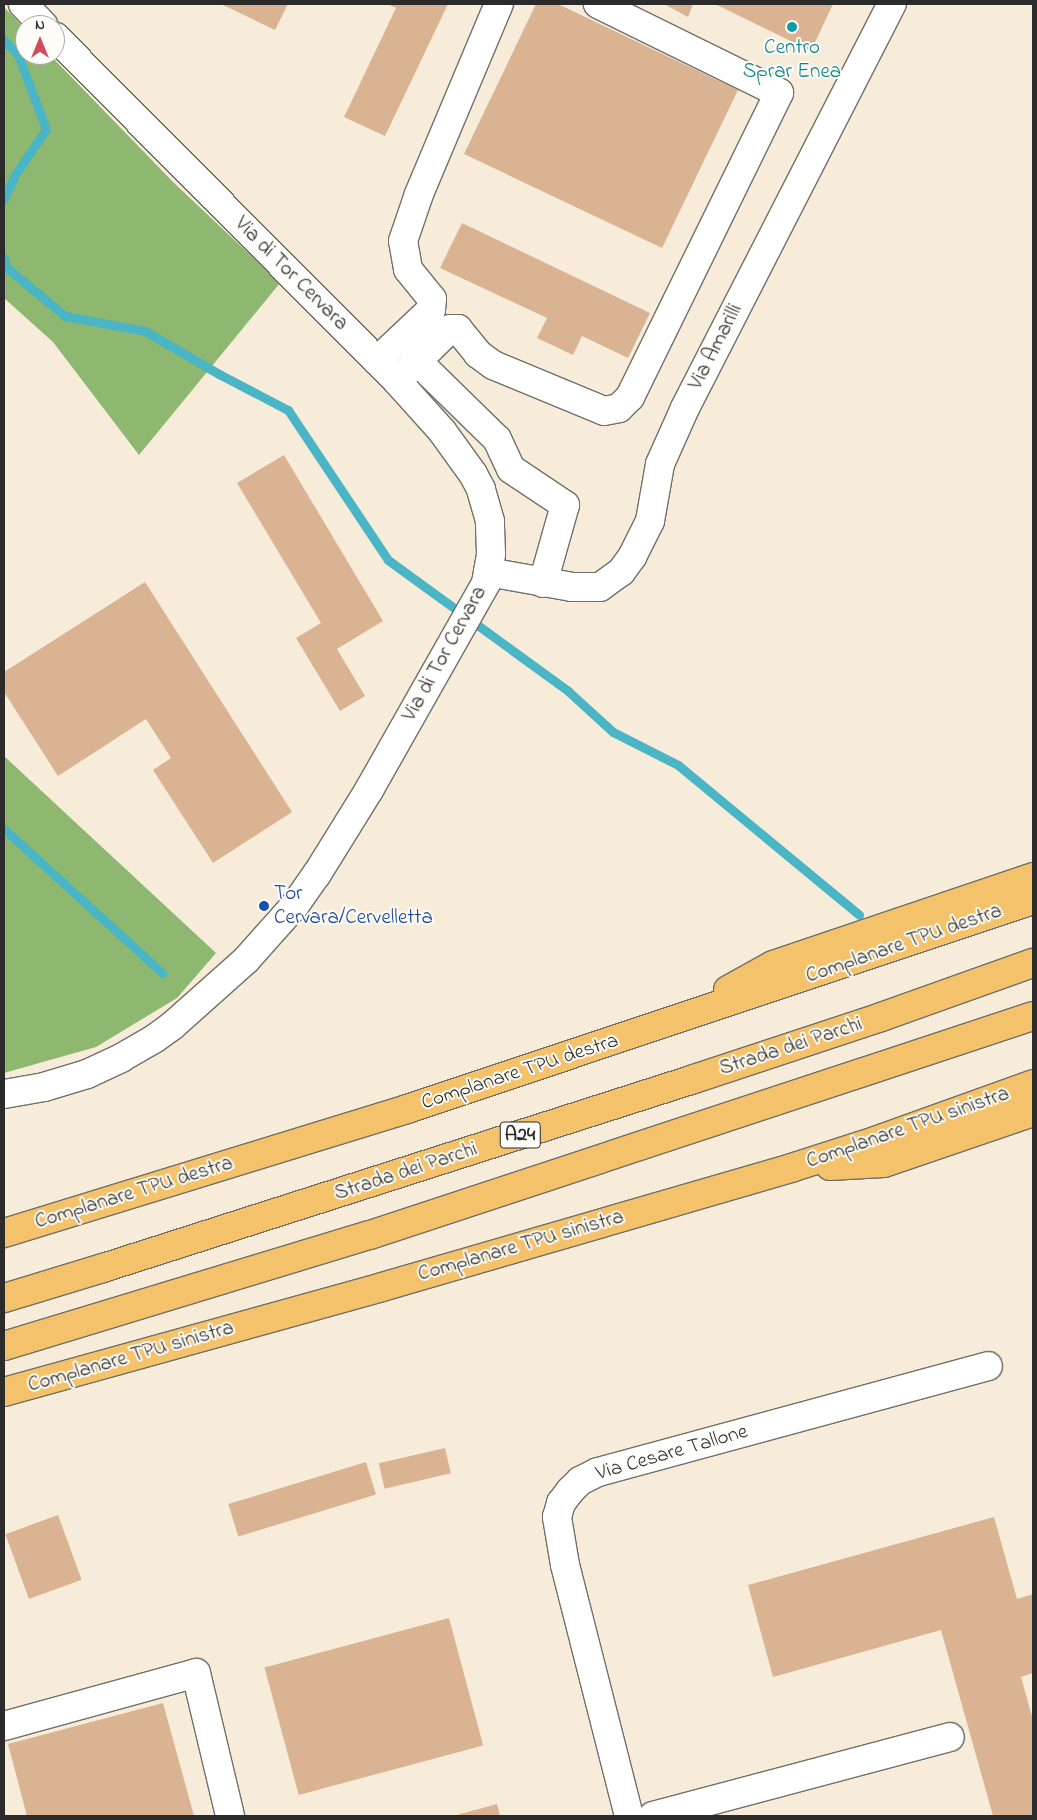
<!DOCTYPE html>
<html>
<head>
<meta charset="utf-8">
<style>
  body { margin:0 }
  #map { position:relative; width:1037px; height:1820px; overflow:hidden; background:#f7ecda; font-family:"Indie Flower",sans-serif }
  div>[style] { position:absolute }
  .forest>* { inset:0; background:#8eb870 }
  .stream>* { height:9px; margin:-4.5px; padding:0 4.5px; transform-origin:4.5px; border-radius:4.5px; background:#49b5c5 }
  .building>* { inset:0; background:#dab492; transform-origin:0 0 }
  .roads { filter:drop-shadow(1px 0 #726f68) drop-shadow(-1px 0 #726f68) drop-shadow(0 1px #726f68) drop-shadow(0 -1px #726f68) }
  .minor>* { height:28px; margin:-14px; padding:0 14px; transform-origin:14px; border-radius:14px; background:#fff }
  .highway>* { height:28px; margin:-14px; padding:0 14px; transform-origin:14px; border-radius:14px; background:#f4c26a }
  .dots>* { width:14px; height:14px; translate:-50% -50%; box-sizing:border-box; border:2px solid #fdfcf7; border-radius:50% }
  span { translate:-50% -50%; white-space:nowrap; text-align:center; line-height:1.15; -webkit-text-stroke:4px #fdfcf7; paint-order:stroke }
  .shield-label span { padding:1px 4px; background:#fdfcf7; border:1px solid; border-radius:4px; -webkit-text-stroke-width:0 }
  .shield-label { font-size:20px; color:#2b2b2b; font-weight:700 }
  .culture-label { font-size:21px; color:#0d838f }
  .street-label { font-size:21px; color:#2b2b2b }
  .transit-label { font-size:21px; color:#164399 }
  .left { translate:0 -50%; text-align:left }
  .frame { position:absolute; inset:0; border:5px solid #2b2b2b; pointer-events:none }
  .north { position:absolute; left:15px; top:15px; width:50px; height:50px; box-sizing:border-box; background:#fdfcf7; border:1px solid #a9a8a5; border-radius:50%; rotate:0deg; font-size:14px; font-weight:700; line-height:20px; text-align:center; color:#2b2b2b }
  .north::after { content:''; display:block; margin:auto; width:18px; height:22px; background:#d1495b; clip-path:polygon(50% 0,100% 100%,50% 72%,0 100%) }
</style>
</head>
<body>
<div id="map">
  <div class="forest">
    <i style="clip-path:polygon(4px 7px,25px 29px,25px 55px,50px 55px,174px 183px,280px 283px,139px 455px,53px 342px,4px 298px)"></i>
    <i style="clip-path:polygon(4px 756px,216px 953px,177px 998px,96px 1047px,4px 1073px)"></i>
  </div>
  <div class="stream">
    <i style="left:4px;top:40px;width:21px;rotate:47deg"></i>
    <i style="left:18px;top:55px;width:79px;rotate:69.3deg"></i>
    <i style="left:46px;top:129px;width:55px;rotate:124deg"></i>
    <i style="left:15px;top:175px;width:26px;rotate:115deg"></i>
    <i style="left:4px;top:258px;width:9px;rotate:77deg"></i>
    <i style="left:6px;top:267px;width:77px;rotate:39.7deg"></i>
    <i style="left:65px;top:316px;width:81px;rotate:10.6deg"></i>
    <i style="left:145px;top:331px;width:86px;rotate:30.2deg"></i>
    <i style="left:219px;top:374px;width:78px;rotate:27.6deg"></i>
    <i style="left:288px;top:410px;width:180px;rotate:56.3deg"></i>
    <i style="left:388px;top:560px;width:223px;rotate:36deg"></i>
    <i style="left:568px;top:691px;width:61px;rotate:42.3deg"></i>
    <i style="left:613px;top:732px;width:73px;rotate:26.9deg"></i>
    <i style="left:678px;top:765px;width:235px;rotate:39.6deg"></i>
    <i style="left:4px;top:829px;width:214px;rotate:42.3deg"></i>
  </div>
  <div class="building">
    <i style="clip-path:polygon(221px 4px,288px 4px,275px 30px)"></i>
    <i style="clip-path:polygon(387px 4px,448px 4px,385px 136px,344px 117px,396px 8px)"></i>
    <i style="clip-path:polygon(536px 4px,558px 4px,738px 90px,662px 248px,464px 154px)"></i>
    <i style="clip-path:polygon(664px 4px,693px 4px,688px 17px)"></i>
    <i style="clip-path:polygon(715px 4px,833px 4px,811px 51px)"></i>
    <i style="clip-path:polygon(462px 223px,650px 313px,628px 358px,582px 336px,573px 355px,537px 338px,547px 318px,440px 268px)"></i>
    <i style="clip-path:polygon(284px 455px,383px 621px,337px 649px,365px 696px,340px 711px,296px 638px,321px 623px,237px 483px)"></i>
    <i style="clip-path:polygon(145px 582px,292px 812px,213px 863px,153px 770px,171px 758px,146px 719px,58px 776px,4px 692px,4px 672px)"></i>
    <i style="left:445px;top:1448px;width:26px;height:68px;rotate:77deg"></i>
    <i style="left:366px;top:1462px;width:34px;height:144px;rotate:73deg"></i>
    <i style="left:58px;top:1515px;width:69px;height:56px;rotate:70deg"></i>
    <i style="clip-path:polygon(994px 1517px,1017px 1599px,1033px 1594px,1033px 1673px,1021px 1677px,1033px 1720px,1033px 1816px,993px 1816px,941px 1630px,773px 1677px,748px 1585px)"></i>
    <i style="left:449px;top:1618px;width:132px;height:191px;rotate:75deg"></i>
    <i style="clip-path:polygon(163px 1703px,194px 1816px,27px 1816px,8px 1744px)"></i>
    <i style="clip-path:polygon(497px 1804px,500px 1816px,453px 1816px)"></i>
  </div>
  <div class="roads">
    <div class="minor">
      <i style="left:23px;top:4px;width:29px;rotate:46deg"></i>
      <i style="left:416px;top:360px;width:113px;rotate:44.3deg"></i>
      <i style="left:497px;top:439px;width:33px;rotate:65deg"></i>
      <i style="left:511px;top:469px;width:65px;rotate:33.7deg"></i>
      <i style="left:565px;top:505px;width:81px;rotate:105.8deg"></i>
      <i style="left:377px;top:361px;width:74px;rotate:-43.4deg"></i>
      <i style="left:431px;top:310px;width:11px;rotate:-85deg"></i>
      <i style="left:432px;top:299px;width:38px;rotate:-129deg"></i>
      <i style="left:408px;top:269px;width:28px;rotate:-100deg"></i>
      <i style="left:403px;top:241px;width:50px;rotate:-71.2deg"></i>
      <i style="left:419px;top:194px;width:206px;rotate:-67.2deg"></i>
      <i style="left:397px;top:381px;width:74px;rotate:-44.5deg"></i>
      <i style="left:450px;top:329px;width:8px"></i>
      <i style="left:458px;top:329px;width:32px;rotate:51deg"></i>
      <i style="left:478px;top:354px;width:19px;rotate:36deg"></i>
      <i style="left:493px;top:365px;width:120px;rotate:22.5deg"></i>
      <i style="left:604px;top:411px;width:15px;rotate:-11deg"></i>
      <i style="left:619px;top:408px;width:16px;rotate:-45deg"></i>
      <i style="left:630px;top:397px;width:339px;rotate:-63.9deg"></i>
      <i style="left:779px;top:93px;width:202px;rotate:-153.8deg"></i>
      <i style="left:488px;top:572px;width:85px;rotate:10.1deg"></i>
      <i style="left:572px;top:587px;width:28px"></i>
      <i style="left:600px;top:587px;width:26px;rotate:-36deg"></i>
      <i style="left:621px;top:572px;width:19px;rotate:-54deg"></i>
      <i style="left:632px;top:557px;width:40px;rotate:-63.4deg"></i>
      <i style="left:650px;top:521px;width:58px;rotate:-80deg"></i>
      <i style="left:660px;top:464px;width:61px;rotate:-65.9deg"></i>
      <i style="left:685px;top:408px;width:454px;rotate:-62.9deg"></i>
      <i style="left:4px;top:1094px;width:41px;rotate:-9.9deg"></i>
      <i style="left:44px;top:1087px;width:45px;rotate:-16.8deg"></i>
      <i style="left:87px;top:1074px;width:38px;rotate:-25deg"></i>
      <i style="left:121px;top:1058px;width:38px;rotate:-30deg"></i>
      <i style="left:154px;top:1039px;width:22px;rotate:-36deg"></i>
      <i style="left:172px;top:1026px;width:99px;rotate:-41.7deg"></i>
      <i style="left:246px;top:960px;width:74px;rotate:-48.3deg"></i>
      <i style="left:295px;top:905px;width:38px;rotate:-55deg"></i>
      <i style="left:317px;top:874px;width:99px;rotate:-58.2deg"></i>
      <i style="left:369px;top:790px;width:238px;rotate:-60.5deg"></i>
      <i style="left:486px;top:583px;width:29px;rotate:-80deg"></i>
      <i style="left:491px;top:554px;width:33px;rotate:-92deg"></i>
      <i style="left:490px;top:521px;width:33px;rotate:-106deg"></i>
      <i style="left:481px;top:489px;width:17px;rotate:-118deg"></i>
      <i style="left:473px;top:474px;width:53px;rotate:-125.8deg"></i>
      <i style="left:442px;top:431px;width:67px;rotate:-132deg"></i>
      <i style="left:397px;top:381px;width:485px;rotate:-134.8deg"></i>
      <i style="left:4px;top:1726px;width:199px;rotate:-15.4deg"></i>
      <i style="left:196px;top:1673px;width:147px;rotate:76.6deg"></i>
      <i style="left:629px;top:1816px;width:259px;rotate:-104.3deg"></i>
      <i style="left:565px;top:1565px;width:49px;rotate:-99.5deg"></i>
      <i style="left:557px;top:1517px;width:15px;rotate:-74deg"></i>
      <i style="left:561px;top:1503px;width:15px;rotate:-53deg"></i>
      <i style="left:570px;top:1491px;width:14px;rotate:-45deg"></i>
      <i style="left:580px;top:1481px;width:20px;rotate:-27deg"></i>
      <i style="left:598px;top:1472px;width:404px;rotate:-15.2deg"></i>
      <i style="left:653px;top:1816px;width:307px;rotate:-14.9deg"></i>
    </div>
    <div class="highway">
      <i style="left:728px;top:990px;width:51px;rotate:-29.1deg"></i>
      <i style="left:773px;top:965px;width:274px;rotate:-18.7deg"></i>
      <i style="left:830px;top:1166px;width:54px;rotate:-3.2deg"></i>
      <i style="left:884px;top:1163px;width:157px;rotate:-18.9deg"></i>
      <i style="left:4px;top:1233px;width:422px;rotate:-17.1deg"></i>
      <i style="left:407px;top:1109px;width:660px;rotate:-18.46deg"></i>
      <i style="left:4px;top:1298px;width:103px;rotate:-16.9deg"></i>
      <i style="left:103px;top:1268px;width:620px;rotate:-17.73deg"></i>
      <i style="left:694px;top:1079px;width:197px;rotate:-18.3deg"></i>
      <i style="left:881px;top:1017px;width:161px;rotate:-19.6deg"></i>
      <i style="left:4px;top:1346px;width:382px;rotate:-16.9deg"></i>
      <i style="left:370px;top:1235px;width:698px;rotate:-18.28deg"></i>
      <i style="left:4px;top:1392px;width:392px;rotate:-15.5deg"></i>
      <i style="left:382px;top:1287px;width:426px;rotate:-16.2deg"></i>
      <i style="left:791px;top:1168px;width:88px;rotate:-17.8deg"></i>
      <i style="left:875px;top:1141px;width:168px;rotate:-19.8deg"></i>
    </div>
  </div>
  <div class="dots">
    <i style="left:792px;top:27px;background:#0f9aa8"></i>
    <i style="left:264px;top:906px;background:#1a4fb4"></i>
  </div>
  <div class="shield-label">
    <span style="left:520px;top:1135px">A24</span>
  </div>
  <div class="culture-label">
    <span style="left:792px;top:60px">Centro<br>Sprar Enea</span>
  </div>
  <div class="street-label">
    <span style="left:291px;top:274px;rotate:45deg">Via di Tor Cervara</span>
    <span style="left:716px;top:347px;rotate:-63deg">Via Amarilli</span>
    <span style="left:445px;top:654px;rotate:-61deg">Via di Tor Cervara</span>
    <span style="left:904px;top:944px;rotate:-19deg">Complanare TPU destra</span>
    <span style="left:791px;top:1047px;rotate:-18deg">Strada dei Parchi</span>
    <span style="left:520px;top:1072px;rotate:-18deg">Complanare TPU destra</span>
    <span style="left:908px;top:1128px;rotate:-19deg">Complanare TPU sinistra</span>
    <span style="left:406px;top:1172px;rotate:-18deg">Strada dei Parchi</span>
    <span style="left:134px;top:1193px;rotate:-17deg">Complanare TPU destra</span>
    <span style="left:521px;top:1246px;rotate:-16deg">Complanare TPU sinistra</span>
    <span style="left:131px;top:1357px;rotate:-16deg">Complanare TPU sinistra</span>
    <span style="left:672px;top:1453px;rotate:-16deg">Via Cesare Tallone</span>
  </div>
  <div class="transit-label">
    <span class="left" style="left:274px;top:906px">Tor<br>Cervara/Cervelletta</span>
  </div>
  <div class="frame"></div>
  <div class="north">N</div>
</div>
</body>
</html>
